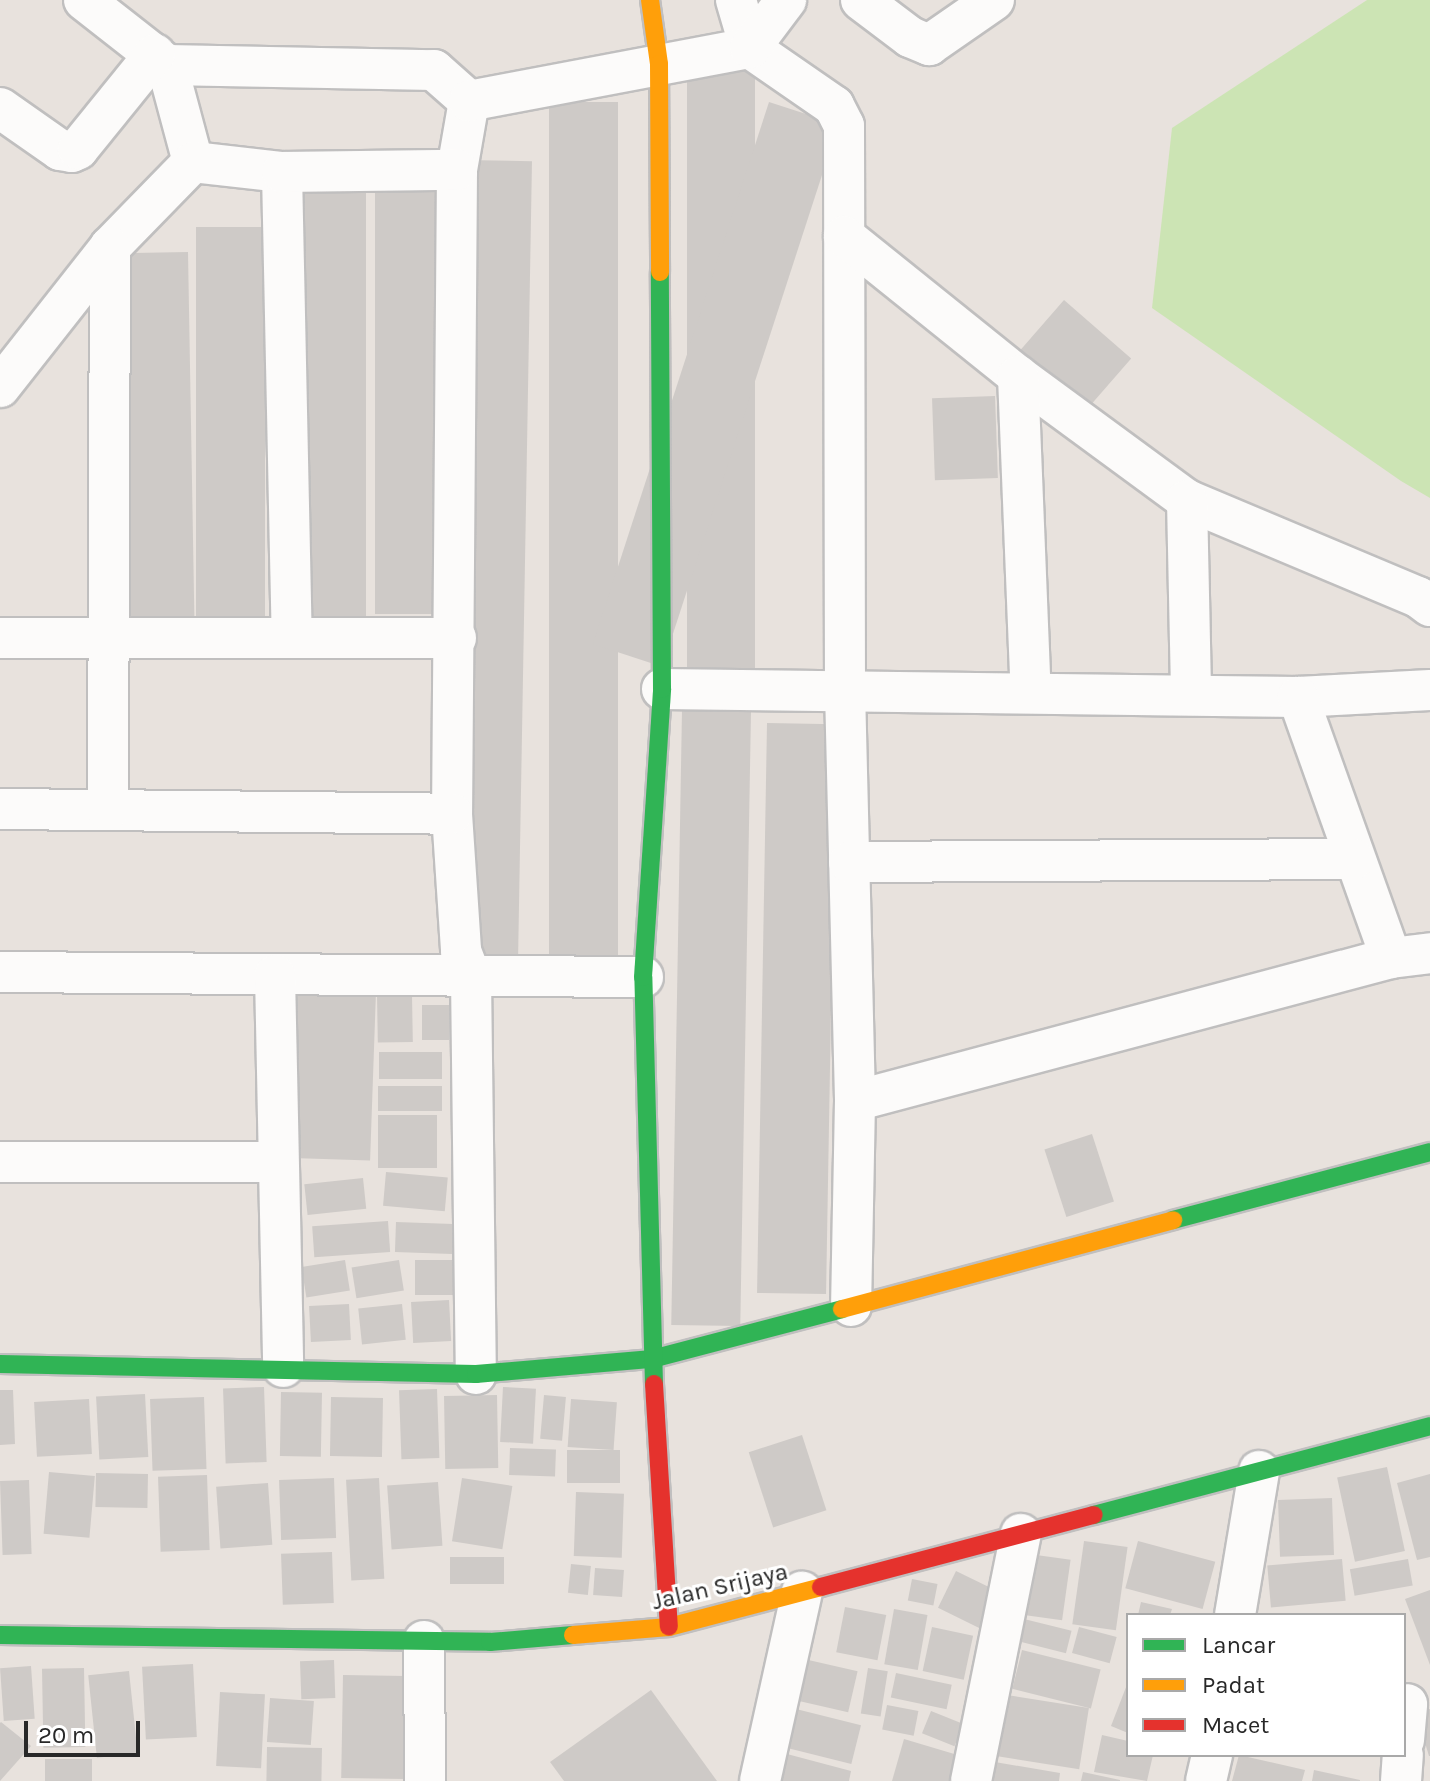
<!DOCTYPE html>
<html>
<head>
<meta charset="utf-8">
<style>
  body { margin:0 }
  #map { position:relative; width:1430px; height:1781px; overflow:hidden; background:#e8e2dd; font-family:Karla,sans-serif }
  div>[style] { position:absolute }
  .green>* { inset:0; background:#cce4b4 }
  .building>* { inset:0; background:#cecac7; transform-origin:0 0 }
  .roads { filter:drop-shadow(2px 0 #c0bfbf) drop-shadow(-2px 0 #c0bfbf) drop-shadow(0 2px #c0bfbf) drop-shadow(0 -2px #c0bfbf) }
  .street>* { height:40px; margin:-20px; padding:0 20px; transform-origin:20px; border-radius:20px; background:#fcfbfa }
  .fast>* { height:18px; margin:-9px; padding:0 9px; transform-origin:9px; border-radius:9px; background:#30b455 }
  .slow>* { height:18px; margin:-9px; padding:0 9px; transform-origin:9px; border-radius:9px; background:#ff9f0a }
  .jam>* { height:18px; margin:-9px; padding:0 9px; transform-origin:9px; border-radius:9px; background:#e5322d }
  span { translate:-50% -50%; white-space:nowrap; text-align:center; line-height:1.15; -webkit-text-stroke:6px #fff; paint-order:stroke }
  .street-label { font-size:24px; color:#282828 }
  .legend { position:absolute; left:1126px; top:1613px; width:280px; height:144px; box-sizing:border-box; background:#fff; border:2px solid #a9a9a9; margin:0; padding:10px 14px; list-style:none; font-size:24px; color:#282828 }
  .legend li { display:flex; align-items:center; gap:16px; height:40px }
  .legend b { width:40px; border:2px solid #a9a9a9 }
  .scale { position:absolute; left:24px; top:1721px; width:116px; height:36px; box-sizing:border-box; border:4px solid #282828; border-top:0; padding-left:10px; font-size:24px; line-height:28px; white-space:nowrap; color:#282828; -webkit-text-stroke:6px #fff; paint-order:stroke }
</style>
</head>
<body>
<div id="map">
  <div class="green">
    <i style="clip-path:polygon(1367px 0,1430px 0,1430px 498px,1401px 481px,1152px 308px,1172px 128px)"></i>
  </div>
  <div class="building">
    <i style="left:687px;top:64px;width:68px;height:607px"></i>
    <i style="left:549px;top:102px;width:69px;height:859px"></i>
    <i style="left:769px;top:102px;width:73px;height:570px;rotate:18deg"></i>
    <i style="left:463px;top:160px;width:69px;height:794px;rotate:1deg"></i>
    <i style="left:375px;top:186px;width:69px;height:428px"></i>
    <i style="left:298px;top:190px;width:68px;height:427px"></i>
    <i style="left:196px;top:227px;width:69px;height:392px"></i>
    <i style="left:188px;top:252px;width:365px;height:69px;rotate:89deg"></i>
    <i style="left:1064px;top:300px;width:89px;height:69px;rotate:41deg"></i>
    <i style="left:995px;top:396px;width:82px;height:63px;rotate:88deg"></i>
    <i style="left:682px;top:710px;width:69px;height:615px;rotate:1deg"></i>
    <i style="left:767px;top:723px;width:69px;height:570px;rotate:1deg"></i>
    <i style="left:298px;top:990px;width:78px;height:168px;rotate:2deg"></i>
    <i style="left:412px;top:995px;width:47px;height:35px;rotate:89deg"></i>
    <i style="left:422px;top:1005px;width:27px;height:35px"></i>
    <i style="left:379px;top:1052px;width:63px;height:27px"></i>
    <i style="left:378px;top:1086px;width:64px;height:25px"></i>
    <i style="left:378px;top:1115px;width:59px;height:53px"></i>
    <i style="left:1092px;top:1134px;width:71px;height:50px;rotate:72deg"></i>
    <i style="left:386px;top:1172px;width:62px;height:34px;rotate:5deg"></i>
    <i style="left:363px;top:1178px;width:31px;height:59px;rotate:84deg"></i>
    <i style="left:388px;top:1221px;width:31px;height:76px;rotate:86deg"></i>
    <i style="left:396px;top:1222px;width:57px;height:30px;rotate:2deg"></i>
    <i style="left:345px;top:1260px;width:31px;height:44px;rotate:81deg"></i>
    <i style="left:399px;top:1260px;width:31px;height:48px;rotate:81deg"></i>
    <i style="left:459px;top:1260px;width:35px;height:44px;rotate:90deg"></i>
    <i style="left:449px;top:1300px;width:41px;height:38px;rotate:87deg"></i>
    <i style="left:349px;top:1304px;width:36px;height:40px;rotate:87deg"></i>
    <i style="left:402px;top:1304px;width:36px;height:44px;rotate:84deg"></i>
    <i style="left:264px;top:1387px;width:75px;height:41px;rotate:88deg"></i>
    <i style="left:503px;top:1387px;width:33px;height:55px;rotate:3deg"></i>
    <i style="left:437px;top:1389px;width:69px;height:38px;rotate:88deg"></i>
    <i style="clip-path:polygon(0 1390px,13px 1390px,15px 1444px,0 1445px)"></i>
    <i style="left:281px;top:1392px;width:41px;height:64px;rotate:1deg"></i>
    <i style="left:145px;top:1394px;width:63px;height:49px;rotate:87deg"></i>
    <i style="left:497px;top:1395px;width:73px;height:53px;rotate:89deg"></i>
    <i style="left:544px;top:1395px;width:22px;height:44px;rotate:5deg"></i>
    <i style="left:204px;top:1397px;width:72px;height:54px;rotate:88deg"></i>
    <i style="left:331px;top:1397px;width:52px;height:59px;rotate:1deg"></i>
    <i style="left:89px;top:1399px;width:55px;height:55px;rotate:87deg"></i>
    <i style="left:571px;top:1399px;width:46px;height:48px;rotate:4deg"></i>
    <i style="left:802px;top:1435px;width:79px;height:56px;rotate:72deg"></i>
    <i style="left:510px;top:1448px;width:46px;height:27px;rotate:2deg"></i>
    <i style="left:620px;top:1450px;width:33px;height:53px;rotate:90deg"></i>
    <i style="left:1387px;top:1467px;width:86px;height:51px;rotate:78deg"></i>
    <i style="left:49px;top:1472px;width:46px;height:62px;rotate:5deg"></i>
    <i style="left:96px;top:1473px;width:52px;height:34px;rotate:1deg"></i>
    <i style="clip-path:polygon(1430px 1474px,1430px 1557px,1417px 1560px,1397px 1483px)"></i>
    <i style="left:207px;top:1475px;width:75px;height:49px;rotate:88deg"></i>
    <i style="left:334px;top:1478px;width:60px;height:55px;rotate:88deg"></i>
    <i style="left:379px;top:1478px;width:101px;height:33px;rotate:87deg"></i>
    <i style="left:462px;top:1478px;width:51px;height:64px;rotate:9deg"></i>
    <i style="left:29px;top:1480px;width:74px;height:29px;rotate:88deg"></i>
    <i style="left:438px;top:1482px;width:64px;height:51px;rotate:86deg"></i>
    <i style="left:268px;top:1483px;width:62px;height:52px;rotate:86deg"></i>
    <i style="left:576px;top:1492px;width:48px;height:64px;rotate:2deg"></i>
    <i style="left:1332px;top:1498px;width:57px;height:54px;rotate:88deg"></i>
    <i style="left:1084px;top:1541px;width:44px;height:84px;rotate:8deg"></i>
    <i style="left:1138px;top:1541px;width:80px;height:49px;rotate:15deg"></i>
    <i style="left:332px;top:1552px;width:51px;height:51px;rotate:88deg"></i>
    <i style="left:1029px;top:1554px;width:42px;height:61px;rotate:8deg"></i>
    <i style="left:450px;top:1557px;width:54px;height:27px"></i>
    <i style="left:1342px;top:1559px;width:42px;height:75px;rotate:85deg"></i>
    <i style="left:1408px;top:1559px;width:27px;height:59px;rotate:80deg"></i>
    <i style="left:571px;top:1564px;width:20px;height:29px;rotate:6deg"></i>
    <i style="left:595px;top:1568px;width:29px;height:27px;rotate:4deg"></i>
    <i style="left:956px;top:1571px;width:48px;height:41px;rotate:26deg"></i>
    <i style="left:912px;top:1579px;width:26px;height:22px;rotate:11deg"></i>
    <i style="clip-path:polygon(1430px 1590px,1430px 1665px,1405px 1599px)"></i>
    <i style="clip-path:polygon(1141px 1602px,1172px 1609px,1170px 1615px,1138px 1615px)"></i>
    <i style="left:845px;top:1607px;width:42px;height:46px;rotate:11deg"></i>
    <i style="left:894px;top:1609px;width:34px;height:56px;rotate:10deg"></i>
    <i style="left:1024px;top:1619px;width:49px;height:23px;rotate:14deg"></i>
    <i style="left:932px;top:1627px;width:42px;height:45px;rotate:12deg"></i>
    <i style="left:1079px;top:1627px;width:39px;height:27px;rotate:15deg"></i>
    <i style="left:1022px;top:1650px;width:81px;height:40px;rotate:14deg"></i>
    <i style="left:804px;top:1659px;width:55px;height:42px;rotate:13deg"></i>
    <i style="left:334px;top:1660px;width:38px;height:34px;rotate:88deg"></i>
    <i style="left:193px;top:1664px;width:73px;height:51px;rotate:87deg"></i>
    <i style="left:31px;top:1666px;width:53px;height:31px;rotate:86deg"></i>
    <i style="left:84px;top:1668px;width:79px;height:42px;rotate:89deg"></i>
    <i style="left:868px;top:1668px;width:20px;height:46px;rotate:9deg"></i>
    <i style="left:129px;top:1671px;width:83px;height:41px;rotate:84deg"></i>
    <i style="left:896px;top:1673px;width:57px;height:25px;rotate:12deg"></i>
    <i style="left:343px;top:1675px;width:63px;height:103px;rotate:1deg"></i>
    <i style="clip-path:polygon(1128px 1682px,1128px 1733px,1111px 1726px)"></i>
    <i style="clip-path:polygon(651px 1690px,717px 1781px,564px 1781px,550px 1762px)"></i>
    <i style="left:220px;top:1692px;width:45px;height:74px;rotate:3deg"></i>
    <i style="left:1001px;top:1694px;width:89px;height:62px;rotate:9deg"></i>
    <i style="left:270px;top:1698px;width:44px;height:44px;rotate:4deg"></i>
    <i style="left:887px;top:1705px;width:32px;height:25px;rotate:11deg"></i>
    <i style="left:796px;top:1709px;width:67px;height:40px;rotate:14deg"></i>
    <i style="clip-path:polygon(1430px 1709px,1430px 1756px,1429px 1756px,1416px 1713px)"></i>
    <i style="left:931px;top:1711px;width:35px;height:24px;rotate:22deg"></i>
    <i style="clip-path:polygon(1px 1722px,31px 1746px,0 1781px,0 1723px)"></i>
    <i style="clip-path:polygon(1102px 1735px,1128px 1741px,1128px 1755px,1153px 1755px,1147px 1781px,1094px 1772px)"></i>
    <i style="clip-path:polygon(904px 1739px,961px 1756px,953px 1781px,892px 1781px)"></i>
    <i style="left:267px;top:1747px;width:55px;height:34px;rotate:1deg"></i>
    <i style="clip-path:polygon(787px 1754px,851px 1771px,849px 1781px,780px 1781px)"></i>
    <i style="clip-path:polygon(1239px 1755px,1305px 1770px,1302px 1781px,1232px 1781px)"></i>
    <i style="left:92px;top:1759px;width:22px;height:47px;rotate:90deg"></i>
    <i style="clip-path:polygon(989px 1761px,1060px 1773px,1059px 1781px,986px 1781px)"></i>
    <i style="clip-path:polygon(1314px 1770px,1360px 1780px,1360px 1781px,1312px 1781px)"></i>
    <i style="clip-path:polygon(1083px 1772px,1120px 1780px,1120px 1781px,1081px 1781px)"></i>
  </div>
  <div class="roads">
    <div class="street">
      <i style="left:84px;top:0;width:105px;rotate:38.1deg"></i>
      <i style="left:167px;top:65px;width:100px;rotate:75deg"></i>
      <i style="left:736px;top:0;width:50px;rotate:73.7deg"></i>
      <i style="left:750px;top:48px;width:102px;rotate:34.6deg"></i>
      <i style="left:834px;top:106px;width:22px;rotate:63deg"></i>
      <i style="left:844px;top:126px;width:564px;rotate:89.9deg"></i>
      <i style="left:845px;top:690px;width:411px;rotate:88.6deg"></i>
      <i style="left:855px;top:1101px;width:205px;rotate:91.1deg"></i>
      <i style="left:861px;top:0;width:61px;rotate:37.1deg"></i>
      <i style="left:910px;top:37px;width:21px;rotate:23deg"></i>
      <i style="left:929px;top:45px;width:79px;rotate:-34.7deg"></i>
      <i style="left:167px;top:65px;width:267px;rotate:1.1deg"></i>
      <i style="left:434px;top:70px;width:47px;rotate:41.5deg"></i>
      <i style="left:469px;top:101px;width:70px;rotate:99.9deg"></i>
      <i style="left:457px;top:170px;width:644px;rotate:90.44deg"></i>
      <i style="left:452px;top:814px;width:137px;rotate:86.2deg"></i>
      <i style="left:461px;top:951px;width:28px;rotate:69deg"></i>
      <i style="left:471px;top:977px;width:397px;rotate:89.3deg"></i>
      <i style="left:469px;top:101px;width:286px;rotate:-10.7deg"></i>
      <i style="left:750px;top:48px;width:60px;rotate:-53.1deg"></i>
      <i style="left:0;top:108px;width:73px;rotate:35deg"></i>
      <i style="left:60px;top:150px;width:12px;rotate:9deg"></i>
      <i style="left:72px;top:152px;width:7px;rotate:-27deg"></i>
      <i style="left:78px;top:149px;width:122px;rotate:-51deg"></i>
      <i style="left:282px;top:172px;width:464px;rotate:88.8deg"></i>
      <i style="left:844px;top:236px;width:223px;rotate:38.8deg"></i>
      <i style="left:1018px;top:376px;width:210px;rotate:36.3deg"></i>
      <i style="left:1187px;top:500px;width:251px;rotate:22.8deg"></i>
      <i style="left:1418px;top:597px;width:15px;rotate:37deg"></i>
      <i style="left:1018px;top:376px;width:317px;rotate:87.7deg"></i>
      <i style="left:0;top:387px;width:178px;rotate:-51.8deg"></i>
      <i style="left:110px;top:247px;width:119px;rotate:-45.7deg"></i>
      <i style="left:193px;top:162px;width:90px;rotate:6.4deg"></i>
      <i style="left:282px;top:172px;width:175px;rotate:-0.7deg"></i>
      <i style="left:1187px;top:500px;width:195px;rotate:88.8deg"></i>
      <i style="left:0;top:638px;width:456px"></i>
      <i style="left:662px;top:689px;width:636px;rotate:0.72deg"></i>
      <i style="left:1298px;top:697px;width:132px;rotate:-3deg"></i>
      <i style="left:1298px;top:697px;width:277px;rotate:70.4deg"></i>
      <i style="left:0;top:809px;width:452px;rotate:0.6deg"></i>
      <i style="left:108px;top:810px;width:563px;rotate:-89.8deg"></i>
      <i style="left:849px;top:862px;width:505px;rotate:-0.34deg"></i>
      <i style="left:0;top:972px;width:643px;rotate:0.45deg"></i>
      <i style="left:275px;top:975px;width:392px;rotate:88.8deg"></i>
      <i style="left:855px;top:1101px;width:555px;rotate:-14.94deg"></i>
      <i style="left:1391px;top:958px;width:39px;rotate:-7deg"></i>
      <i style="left:0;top:1162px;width:277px"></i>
      <i style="left:1235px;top:1615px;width:146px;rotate:-80.5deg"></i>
      <i style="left:424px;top:1641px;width:140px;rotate:89.6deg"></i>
      <i style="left:1404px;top:1740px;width:36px;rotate:-85deg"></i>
      <i style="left:760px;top:1781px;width:194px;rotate:-77.5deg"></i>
      <i style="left:971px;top:1781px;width:252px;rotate:-78.6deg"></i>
      <i style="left:1206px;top:1781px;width:27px;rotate:-77deg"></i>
      <i style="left:1401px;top:1781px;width:26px;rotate:-86deg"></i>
    </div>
    <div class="fast">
      <i style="left:1173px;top:1220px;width:266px;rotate:-14.8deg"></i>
      <i style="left:0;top:1364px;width:476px;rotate:1.2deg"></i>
      <i style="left:476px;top:1374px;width:177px;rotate:-4.9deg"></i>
      <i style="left:652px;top:1359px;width:196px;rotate:-14.7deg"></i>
      <i style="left:654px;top:1384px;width:407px;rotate:-91.5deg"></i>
      <i style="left:643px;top:977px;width:289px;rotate:-86.2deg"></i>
      <i style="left:662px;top:689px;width:417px;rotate:-90.3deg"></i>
      <i style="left:1094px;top:1515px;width:348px;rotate:-14.8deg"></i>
      <i style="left:0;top:1635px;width:490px;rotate:0.8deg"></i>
      <i style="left:490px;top:1642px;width:83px;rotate:-4.8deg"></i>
    </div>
    <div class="slow">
      <i style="left:650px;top:0;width:65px;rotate:82deg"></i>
      <i style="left:659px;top:64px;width:208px;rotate:89.7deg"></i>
      <i style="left:842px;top:1309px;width:343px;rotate:-15deg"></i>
      <i style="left:573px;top:1635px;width:96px;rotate:-4.8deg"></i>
      <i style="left:669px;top:1627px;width:157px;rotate:-14.7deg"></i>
    </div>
    <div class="jam">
      <i style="left:654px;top:1384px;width:243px;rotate:86.5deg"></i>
      <i style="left:821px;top:1587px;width:282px;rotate:-14.8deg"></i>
    </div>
  </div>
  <div class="street-label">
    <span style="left:720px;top:1587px;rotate:-13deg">Jalan Srijaya</span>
  </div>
  <ul class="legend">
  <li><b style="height:10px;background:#30b455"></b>Lancar</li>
  <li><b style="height:10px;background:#ff9f0a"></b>Padat</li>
  <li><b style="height:10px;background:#e5322d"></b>Macet</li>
  </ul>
  <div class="scale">20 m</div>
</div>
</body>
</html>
